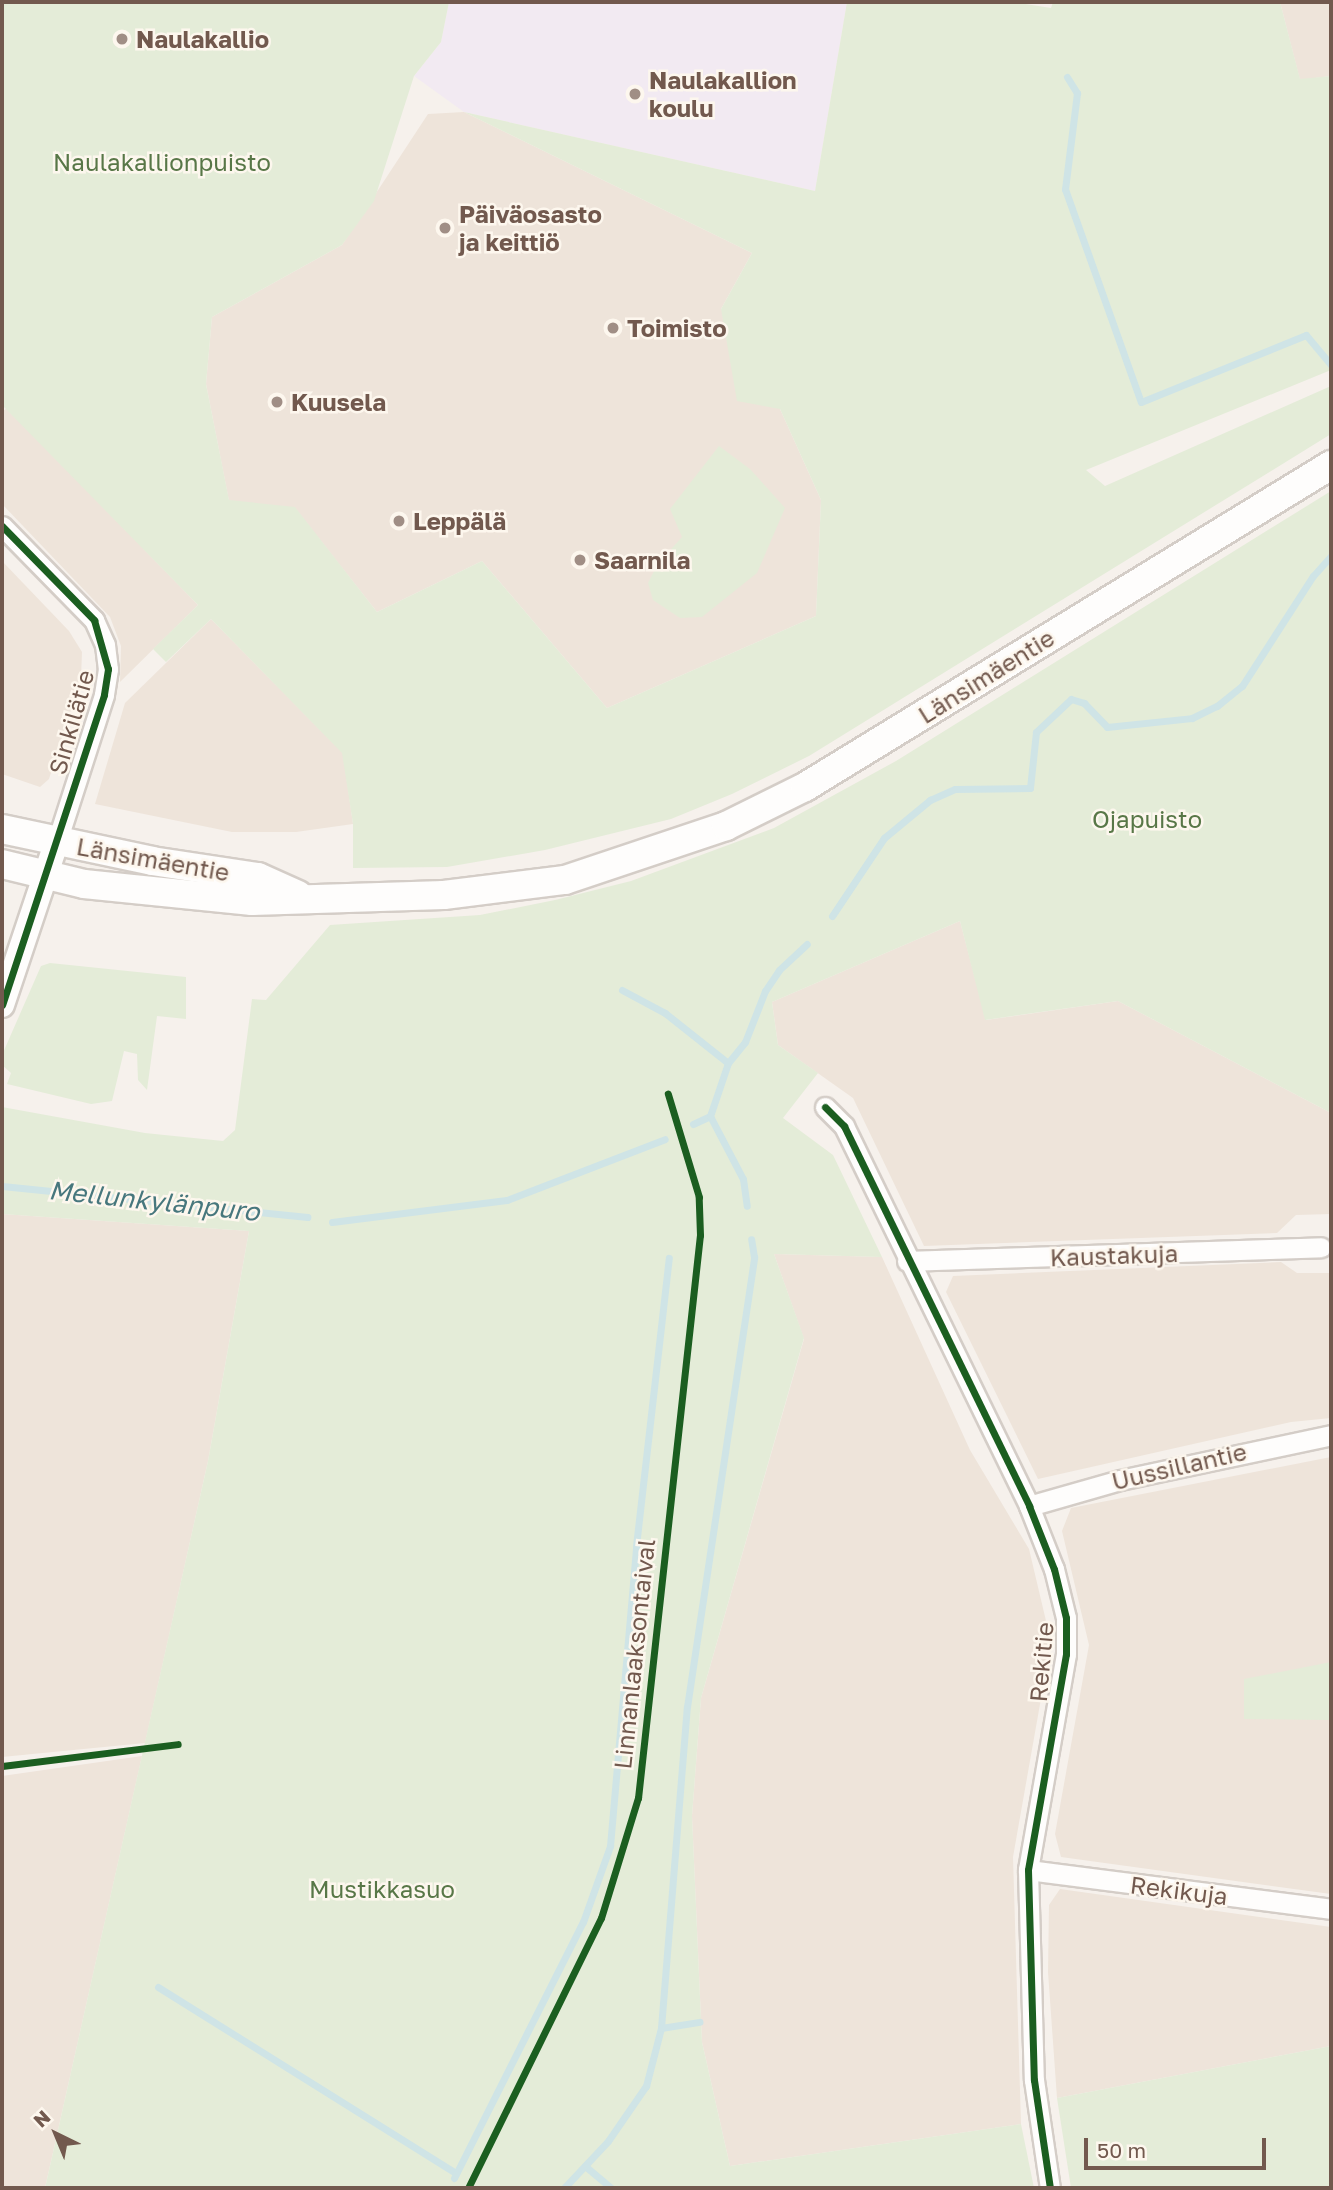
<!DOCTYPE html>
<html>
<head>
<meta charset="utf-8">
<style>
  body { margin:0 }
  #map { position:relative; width:1333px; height:2190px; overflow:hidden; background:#f6f1ec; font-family:"Golos Text",sans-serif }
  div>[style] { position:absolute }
  .residential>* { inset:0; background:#eee4da }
  .education>* { inset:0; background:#f2eaf2 }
  .green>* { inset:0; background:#e4ecd8 }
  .stream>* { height:7px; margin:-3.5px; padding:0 3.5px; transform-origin:3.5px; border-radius:3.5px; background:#cfe4e6 }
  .roads { filter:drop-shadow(2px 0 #d4cdc7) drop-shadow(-2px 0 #d4cdc7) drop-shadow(0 2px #d4cdc7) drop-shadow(0 -2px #d4cdc7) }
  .minor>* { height:19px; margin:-9.5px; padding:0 9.5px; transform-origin:9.5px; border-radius:9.5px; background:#fefdfc }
  .tertiary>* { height:24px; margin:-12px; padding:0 12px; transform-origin:12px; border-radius:12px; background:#fefdfc }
  .secondary>* { height:28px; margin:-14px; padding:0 14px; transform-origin:14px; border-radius:14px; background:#fefdfc }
  .cycleway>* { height:7px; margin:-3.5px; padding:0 3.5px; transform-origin:3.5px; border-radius:3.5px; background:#1b5e20 }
  .dots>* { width:19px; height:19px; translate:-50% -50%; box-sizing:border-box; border:4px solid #fdf7ee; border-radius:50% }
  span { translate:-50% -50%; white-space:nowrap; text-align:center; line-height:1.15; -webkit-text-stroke:5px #fdf7ee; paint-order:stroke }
  .poi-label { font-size:24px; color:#72594e; font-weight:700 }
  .left { translate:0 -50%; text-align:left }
  .park-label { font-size:24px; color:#587747 }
  .street-label { font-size:24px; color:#72594e }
  .water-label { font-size:26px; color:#47777d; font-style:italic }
  .frame { position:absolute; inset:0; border:4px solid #72594e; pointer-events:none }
  .north { position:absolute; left:21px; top:2099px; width:70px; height:70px; -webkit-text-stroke:5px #fdf7ee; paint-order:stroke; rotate:317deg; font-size:19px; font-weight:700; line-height:28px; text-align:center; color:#72594e }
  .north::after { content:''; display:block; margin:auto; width:24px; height:32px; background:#72594e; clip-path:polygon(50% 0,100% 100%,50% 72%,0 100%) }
  .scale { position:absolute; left:1084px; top:2138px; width:182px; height:32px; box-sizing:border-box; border:4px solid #72594e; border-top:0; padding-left:9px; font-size:21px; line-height:24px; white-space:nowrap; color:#72594e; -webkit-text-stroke:5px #fdf7ee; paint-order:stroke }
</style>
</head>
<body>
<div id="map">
  <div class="residential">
    <i style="clip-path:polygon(1280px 2px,1331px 2px,1331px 76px,1300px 80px)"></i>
    <i style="clip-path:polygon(464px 112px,752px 253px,721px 309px,780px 409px,821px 500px,816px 616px,607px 708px,482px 561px,377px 612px,295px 508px,229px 501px,206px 384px,212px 317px,342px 245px,428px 114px)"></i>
    <i style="clip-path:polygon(7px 408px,198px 605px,120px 682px,121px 646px,110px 617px,2px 504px,2px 412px)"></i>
    <i style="clip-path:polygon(2px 561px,69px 631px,82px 652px,81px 678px,49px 779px,40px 787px,2px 774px)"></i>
    <i style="clip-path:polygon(211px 619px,343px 753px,353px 824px,296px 832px,232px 832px,95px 804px,125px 703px)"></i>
    <i style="clip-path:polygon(960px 921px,986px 1020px,1118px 1001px,1331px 1113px,1331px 1214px,1296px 1215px,1277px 1233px,924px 1246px,853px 1098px,778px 1045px,772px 1002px)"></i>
    <i style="clip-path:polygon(2px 1214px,249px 1231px,208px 1461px,145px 1743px,2px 1757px)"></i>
    <i style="clip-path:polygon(774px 1254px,882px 1257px,970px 1450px,1029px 1549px,1051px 1642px,1013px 1857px,1021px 2124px,730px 2166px,702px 2042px,692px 1816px,701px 1698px,804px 1339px)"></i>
    <i style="clip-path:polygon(1281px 1262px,1297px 1273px,1331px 1273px,1331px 1418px,1291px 1422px,1038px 1479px,946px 1292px,953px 1276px)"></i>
    <i style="clip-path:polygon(1331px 1457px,1331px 1894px,1061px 1857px,1055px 1834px,1089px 1645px,1062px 1531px,1071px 1508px)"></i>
    <i style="clip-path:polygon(142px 1756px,45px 2188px,2px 2188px,2px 1776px)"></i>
    <i style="clip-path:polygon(1060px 1889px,1331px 1927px,1331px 2046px,1057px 2098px,1048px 1972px,1049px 1905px)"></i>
  </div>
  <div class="education">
    <i style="clip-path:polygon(449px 2px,847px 2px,815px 191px,464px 112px,414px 76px,441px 42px)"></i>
  </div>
  <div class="green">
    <i style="clip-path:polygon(2px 2px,449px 2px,441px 42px,414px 76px,374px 201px,342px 245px,212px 317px,206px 384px,229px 500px,295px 507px,377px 612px,482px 561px,607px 708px,816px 616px,821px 500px,780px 409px,737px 401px,721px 309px,752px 253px,464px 112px,815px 191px,847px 2px,1013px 2px,1051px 8px,1053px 2px,1280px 2px,1300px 79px,1331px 76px,1331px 370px,1086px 470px,1105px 486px,1331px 386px,1331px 434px,809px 756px,732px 794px,671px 819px,545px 850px,447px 867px,353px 868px,353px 824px,342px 753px,211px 619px,166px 662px,153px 649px,198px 605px,2px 405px)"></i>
    <i style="clip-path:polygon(719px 446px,750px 469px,785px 508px,757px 573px,702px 617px,680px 618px,653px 600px,648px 583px,657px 565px,682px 537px,670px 509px)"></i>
    <i style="clip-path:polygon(1331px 491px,1331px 1113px,1118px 1001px,985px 1020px,960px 921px,772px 1002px,778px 1045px,818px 1073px,783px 1118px,833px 1155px,882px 1257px,774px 1254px,804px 1338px,701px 1698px,692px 1816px,702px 2042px,730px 2166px,1021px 2124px,1034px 2188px,45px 2188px,208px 1461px,249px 1231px,2px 1214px,2px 1107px,145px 1133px,223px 1141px,235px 1130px,252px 999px,266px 1000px,330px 925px,480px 915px,555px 900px,631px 881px,774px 828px,896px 761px)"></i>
    <i style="clip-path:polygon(50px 963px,186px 977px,186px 1019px,157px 1016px,147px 1090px,138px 1080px,137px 1054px,124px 1051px,112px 1101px,91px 1104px,7px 1084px,11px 1073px,2px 1065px,2px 1055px,41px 966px)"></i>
    <i style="clip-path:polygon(1331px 1662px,1331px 1720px,1244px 1719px,1244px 1679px)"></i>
    <i style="clip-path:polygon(1331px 2046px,1331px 2188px,1071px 2188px,1057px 2098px)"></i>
  </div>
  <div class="stream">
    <i style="left:1067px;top:77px;width:19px;rotate:58deg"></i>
    <i style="left:1077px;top:93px;width:97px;rotate:97.1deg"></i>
    <i style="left:1065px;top:189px;width:226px;rotate:70.4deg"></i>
    <i style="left:1141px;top:402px;width:178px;rotate:-22.1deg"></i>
    <i style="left:1306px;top:335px;width:39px;rotate:50deg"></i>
    <i style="left:832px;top:916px;width:94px;rotate:-56.3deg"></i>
    <i style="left:884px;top:838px;width:60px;rotate:-39.6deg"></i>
    <i style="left:930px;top:800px;width:27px;rotate:-24deg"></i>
    <i style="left:955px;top:789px;width:75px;rotate:-0.8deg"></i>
    <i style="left:1030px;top:788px;width:56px;rotate:-83.9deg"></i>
    <i style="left:1036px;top:732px;width:48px;rotate:-43.3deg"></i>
    <i style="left:1071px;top:699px;width:14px;rotate:17deg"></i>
    <i style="left:1084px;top:703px;width:33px;rotate:46deg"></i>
    <i style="left:1107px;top:727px;width:85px;rotate:-6deg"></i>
    <i style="left:1192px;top:718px;width:28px;rotate:-26deg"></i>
    <i style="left:1217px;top:706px;width:32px;rotate:-39deg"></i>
    <i style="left:1242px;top:686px;width:131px;rotate:-57.2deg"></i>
    <i style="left:1313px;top:576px;width:27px;rotate:-48deg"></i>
    <i style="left:622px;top:990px;width:49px;rotate:28.1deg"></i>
    <i style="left:665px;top:1013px;width:80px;rotate:38.4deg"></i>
    <i style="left:710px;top:1116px;width:71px;rotate:62.4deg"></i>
    <i style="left:743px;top:1179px;width:27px;rotate:82deg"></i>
    <i style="left:693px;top:1124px;width:19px;rotate:-25deg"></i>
    <i style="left:710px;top:1116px;width:56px;rotate:-71.2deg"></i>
    <i style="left:728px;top:1063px;width:27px;rotate:-51deg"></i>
    <i style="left:745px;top:1042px;width:55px;rotate:-68.6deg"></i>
    <i style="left:765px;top:991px;width:25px;rotate:-56deg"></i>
    <i style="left:779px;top:970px;width:38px;rotate:-43deg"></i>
    <i style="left:2px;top:1186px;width:307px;rotate:5.8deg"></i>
    <i style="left:332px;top:1222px;width:176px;rotate:-7.2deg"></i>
    <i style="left:507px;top:1200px;width:169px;rotate:-21.1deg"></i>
    <i style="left:158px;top:1987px;width:351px;rotate:32deg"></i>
    <i style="left:661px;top:2028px;width:39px;rotate:-9deg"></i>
    <i style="left:585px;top:2166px;width:34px;rotate:40deg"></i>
    <i style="left:454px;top:2178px;width:287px;rotate:-63.3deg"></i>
    <i style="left:583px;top:1922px;width:81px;rotate:-70.4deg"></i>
    <i style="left:610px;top:1846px;width:301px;rotate:-85deg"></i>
    <i style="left:636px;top:1546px;width:290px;rotate:-83.5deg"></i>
    <i style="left:564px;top:2188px;width:64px;rotate:-46.9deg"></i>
    <i style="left:608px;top:2141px;width:67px;rotate:-55.4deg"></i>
    <i style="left:646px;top:2086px;width:60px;rotate:-75.5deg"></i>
    <i style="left:661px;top:2028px;width:322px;rotate:-85.4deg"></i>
    <i style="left:687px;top:1707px;width:455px;rotate:-81.5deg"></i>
    <i style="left:754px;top:1257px;width:18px;rotate:-99deg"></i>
  </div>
  <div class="roads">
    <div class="minor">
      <i style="left:2px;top:526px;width:132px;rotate:45.6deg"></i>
      <i style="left:94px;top:620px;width:27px;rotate:66deg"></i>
      <i style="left:105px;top:645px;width:24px;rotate:83deg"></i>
      <i style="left:108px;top:669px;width:26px;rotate:99deg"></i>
      <i style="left:104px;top:695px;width:153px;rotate:107.8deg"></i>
      <i style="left:825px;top:1107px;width:27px;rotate:45deg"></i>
      <i style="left:844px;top:1126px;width:423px;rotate:64deg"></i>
      <i style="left:1029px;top:1506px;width:68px;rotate:68.4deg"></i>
      <i style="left:1054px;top:1569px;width:50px;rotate:76.2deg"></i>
      <i style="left:1066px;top:1618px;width:36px;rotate:90deg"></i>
      <i style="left:1066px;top:1654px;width:219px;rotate:100deg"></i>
      <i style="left:1028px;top:1870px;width:210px;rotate:88.4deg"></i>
      <i style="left:1034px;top:2080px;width:109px;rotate:81.6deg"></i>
      <i style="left:907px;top:1261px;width:414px;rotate:-1.9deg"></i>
      <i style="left:1029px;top:1506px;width:95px;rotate:-15.9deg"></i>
      <i style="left:1120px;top:1480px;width:216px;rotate:-12deg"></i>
      <i style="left:1028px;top:1870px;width:305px;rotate:7.3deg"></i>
    </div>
    <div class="tertiary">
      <i style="left:2px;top:1005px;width:173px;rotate:-71.5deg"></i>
    </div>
    <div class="secondary">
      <i style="left:2px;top:829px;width:153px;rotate:12deg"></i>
      <i style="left:152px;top:861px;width:107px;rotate:8.6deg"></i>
      <i style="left:258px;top:877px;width:44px;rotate:24.2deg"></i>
      <i style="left:2px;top:864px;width:84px;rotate:13.7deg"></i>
      <i style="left:84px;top:884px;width:169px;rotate:5.8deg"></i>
      <i style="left:252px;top:901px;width:192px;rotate:-1.8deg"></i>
      <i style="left:444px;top:895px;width:122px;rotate:-7.1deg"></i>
      <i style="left:565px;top:880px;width:170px;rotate:-18.5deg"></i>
      <i style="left:726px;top:826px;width:88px;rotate:-26.3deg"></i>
      <i style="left:805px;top:787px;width:617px;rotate:-31.47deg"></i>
    </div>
  </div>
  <div class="cycleway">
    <i style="left:2px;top:526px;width:132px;rotate:45.6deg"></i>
    <i style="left:94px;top:620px;width:51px;rotate:74.1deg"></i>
    <i style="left:108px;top:669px;width:26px;rotate:99deg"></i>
    <i style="left:104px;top:695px;width:326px;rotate:108.2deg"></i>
    <i style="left:825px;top:1107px;width:27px;rotate:45deg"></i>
    <i style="left:844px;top:1126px;width:423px;rotate:64deg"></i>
    <i style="left:1029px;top:1506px;width:68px;rotate:68.4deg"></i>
    <i style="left:1054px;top:1569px;width:50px;rotate:76.2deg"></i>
    <i style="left:1066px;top:1618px;width:36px;rotate:90deg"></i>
    <i style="left:1066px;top:1654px;width:219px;rotate:100deg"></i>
    <i style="left:1028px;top:1870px;width:210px;rotate:88.4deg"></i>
    <i style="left:1034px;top:2080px;width:109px;rotate:81.6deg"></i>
    <i style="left:2px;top:1766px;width:177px;rotate:-7.1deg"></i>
    <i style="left:468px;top:2188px;width:301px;rotate:-63.8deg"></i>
    <i style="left:601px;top:1918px;width:126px;rotate:-72.9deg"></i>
    <i style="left:638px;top:1798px;width:566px;rotate:-83.72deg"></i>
    <i style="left:700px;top:1235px;width:38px;rotate:-92deg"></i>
    <i style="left:699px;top:1197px;width:108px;rotate:-106.8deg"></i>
  </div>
  <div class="dots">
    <i style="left:122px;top:39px;background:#a08e85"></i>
    <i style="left:635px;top:94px;background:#a08e85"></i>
    <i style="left:445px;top:228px;background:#a08e85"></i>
    <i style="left:613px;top:328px;background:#a08e85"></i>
    <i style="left:277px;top:402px;background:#a08e85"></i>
    <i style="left:399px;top:521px;background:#a08e85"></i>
    <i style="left:580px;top:560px;background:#a08e85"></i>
  </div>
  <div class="poi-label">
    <span class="left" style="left:136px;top:39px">Naulakallio</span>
    <span class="left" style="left:649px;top:94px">Naulakallion<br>koulu</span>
    <span class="left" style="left:459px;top:228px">Päiväosasto<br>ja keittiö</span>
    <span class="left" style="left:627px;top:328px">Toimisto</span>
    <span class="left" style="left:291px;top:402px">Kuusela</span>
    <span class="left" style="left:413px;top:521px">Leppälä</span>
    <span class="left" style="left:594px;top:560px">Saarnila</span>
  </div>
  <div class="park-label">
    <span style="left:162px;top:162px">Naulakallionpuisto</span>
    <span style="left:1147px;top:819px">Ojapuisto</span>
    <span style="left:382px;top:1889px">Mustikkasuo</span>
  </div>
  <div class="street-label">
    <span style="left:986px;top:676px;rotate:-32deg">Länsimäentie</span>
    <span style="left:71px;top:722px;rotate:-74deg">Sinkilätie</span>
    <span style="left:153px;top:859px;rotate:10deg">Länsimäentie</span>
    <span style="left:1114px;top:1255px;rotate:-2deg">Kaustakuja</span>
    <span style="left:1179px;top:1466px;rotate:-13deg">Uussillantie</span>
    <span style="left:634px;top:1654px;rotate:-84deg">Linnanlaaksontaival</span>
    <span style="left:1041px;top:1662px;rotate:-85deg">Rekitie</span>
    <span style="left:1179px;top:1890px;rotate:7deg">Rekikuja</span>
  </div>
  <div class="water-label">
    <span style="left:154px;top:1201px;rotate:6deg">Mellunkylänpuro</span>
  </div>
  <div class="frame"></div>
  <div class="north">N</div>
  <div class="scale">50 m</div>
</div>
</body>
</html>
